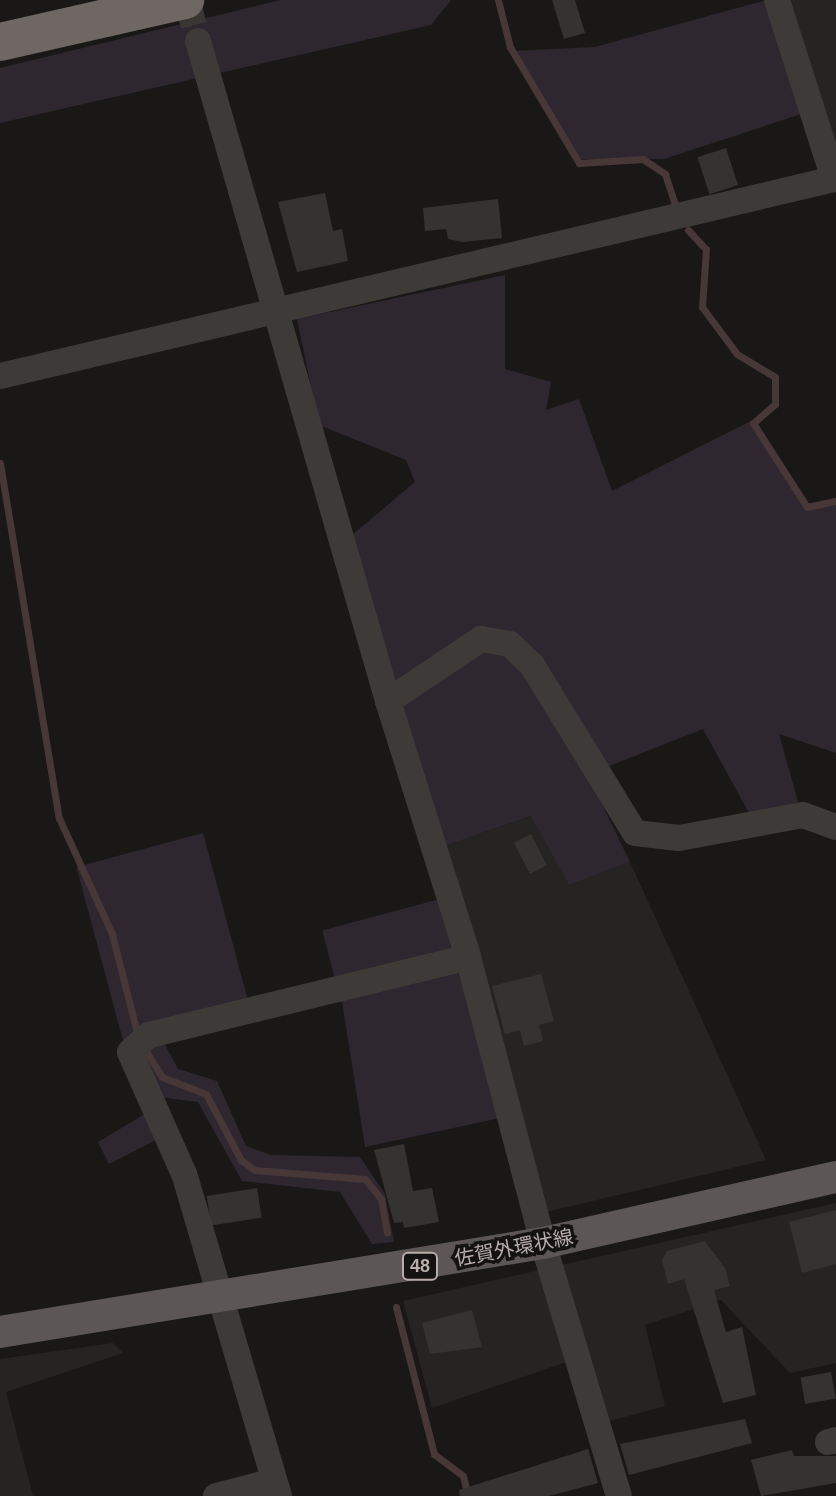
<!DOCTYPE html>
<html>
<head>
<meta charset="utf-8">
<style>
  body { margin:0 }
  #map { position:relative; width:836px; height:1496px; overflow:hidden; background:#191817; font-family:Arial,"Noto Sans JP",sans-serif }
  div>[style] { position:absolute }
  .built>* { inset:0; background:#262423 }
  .green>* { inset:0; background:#2e2730; transform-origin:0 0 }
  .stream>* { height:7px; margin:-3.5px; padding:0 3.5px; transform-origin:3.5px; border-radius:3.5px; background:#473736 }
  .building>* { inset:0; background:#353332; transform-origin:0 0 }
  .minor-tunnel>* { height:26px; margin-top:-13px; transform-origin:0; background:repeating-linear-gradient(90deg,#393634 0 26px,transparent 0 39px) }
  .minor>* { height:26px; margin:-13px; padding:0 13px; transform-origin:13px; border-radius:13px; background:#3d3a38 }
  .major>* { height:32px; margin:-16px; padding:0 16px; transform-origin:16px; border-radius:16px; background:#5c5754 }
  .highway>* { height:38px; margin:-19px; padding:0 19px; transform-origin:19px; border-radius:19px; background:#6e6764 }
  span { translate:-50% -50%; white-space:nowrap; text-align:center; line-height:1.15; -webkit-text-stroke:7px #141312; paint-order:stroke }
  .shield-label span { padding:2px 6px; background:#141312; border:2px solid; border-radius:6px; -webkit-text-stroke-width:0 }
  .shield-label { font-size:18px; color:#b8aeaa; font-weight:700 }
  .street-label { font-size:20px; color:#b8aeaa }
</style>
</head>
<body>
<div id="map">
  <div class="built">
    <i style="clip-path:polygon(789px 0,836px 0,836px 153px)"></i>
    <i style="clip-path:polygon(532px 816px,569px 885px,630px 862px,766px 1160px,546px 1212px,442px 847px)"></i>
    <i style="clip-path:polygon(836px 1203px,836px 1363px,790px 1373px,721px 1300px,645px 1325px,665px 1406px,610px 1421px,590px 1354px,432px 1408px,403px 1301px)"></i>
    <i style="clip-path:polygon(113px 1343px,123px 1353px,6px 1392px,33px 1496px,0 1496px,0 1359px)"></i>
  </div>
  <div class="green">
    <i style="clip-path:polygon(281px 0,451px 0,431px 25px,0 123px,0 68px)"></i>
    <i style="clip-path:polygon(767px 0,801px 114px,664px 159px,578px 159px,514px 51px,595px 47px)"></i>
    <i style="clip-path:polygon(505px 275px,505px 369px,551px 382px,546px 410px,579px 399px,612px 491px,755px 419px,806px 508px,836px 503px,836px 753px,779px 734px,800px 809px,749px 813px,703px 729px,604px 768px,529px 654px,630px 862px,569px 885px,531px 816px,442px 847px,352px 535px,415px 482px,406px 460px,319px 425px,297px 319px)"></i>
    <i style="left:203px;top:833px;width:180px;height:131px;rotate:75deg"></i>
    <i style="left:440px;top:899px;width:60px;height:122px;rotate:75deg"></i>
    <i style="clip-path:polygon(459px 968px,500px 1118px,365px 1147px,342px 1001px)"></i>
    <i style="clip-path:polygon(163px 1041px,178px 1069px,217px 1081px,246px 1146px,271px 1155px,360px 1157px,385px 1194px,394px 1242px,372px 1244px,340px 1192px,242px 1181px,198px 1102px,159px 1097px,136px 1061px)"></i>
    <i style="clip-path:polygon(145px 1114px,156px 1140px,109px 1164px,98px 1142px)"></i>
  </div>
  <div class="stream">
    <i style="left:498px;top:0;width:49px;rotate:75.7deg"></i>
    <i style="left:510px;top:47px;width:135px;rotate:59.3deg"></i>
    <i style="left:579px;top:163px;width:64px;rotate:-3.6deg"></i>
    <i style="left:643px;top:159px;width:27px;rotate:34deg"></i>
    <i style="left:665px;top:174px;width:38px;rotate:72deg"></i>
    <i style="left:688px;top:230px;width:26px;rotate:47deg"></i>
    <i style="left:706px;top:249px;width:58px;rotate:93.9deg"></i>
    <i style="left:702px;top:307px;width:59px;rotate:53.3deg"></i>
    <i style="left:737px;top:354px;width:44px;rotate:31.2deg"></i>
    <i style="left:775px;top:377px;width:27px;rotate:90deg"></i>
    <i style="left:775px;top:404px;width:29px;rotate:139deg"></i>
    <i style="left:753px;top:423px;width:100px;rotate:57.3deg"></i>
    <i style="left:807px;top:507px;width:30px;rotate:-12deg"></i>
    <i style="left:0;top:463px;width:360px;rotate:80.6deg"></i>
    <i style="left:59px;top:818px;width:128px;rotate:65.4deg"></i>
    <i style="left:112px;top:934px;width:106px;rotate:75.8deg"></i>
    <i style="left:144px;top:1048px;width:34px;rotate:58deg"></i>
    <i style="left:162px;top:1077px;width:47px;rotate:21.1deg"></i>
    <i style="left:206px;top:1094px;width:75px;rotate:62.1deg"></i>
    <i style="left:241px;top:1160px;width:17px;rotate:36deg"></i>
    <i style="left:255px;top:1170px;width:110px;rotate:4.7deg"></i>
    <i style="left:365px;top:1179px;width:26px;rotate:51deg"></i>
    <i style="left:381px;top:1199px;width:34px;rotate:80deg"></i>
    <i style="left:396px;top:1307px;width:152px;rotate:75.5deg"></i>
    <i style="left:434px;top:1454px;width:36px;rotate:37deg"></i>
    <i style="left:463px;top:1476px;width:21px;rotate:76deg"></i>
  </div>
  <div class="building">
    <i style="clip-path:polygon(552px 0,575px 0,585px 33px,564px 39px)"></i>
    <i style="left:726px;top:148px;width:39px;height:30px;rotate:72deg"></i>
    <i style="clip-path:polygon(325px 193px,333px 231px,342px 229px,348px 261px,297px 272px,278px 202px)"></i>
    <i style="clip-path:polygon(498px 199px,502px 238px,463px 242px,448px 239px,446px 229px,425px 231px,423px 208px)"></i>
    <i style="left:531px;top:834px;width:35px;height:19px;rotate:63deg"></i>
    <i style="clip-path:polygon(541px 974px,554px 1021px,539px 1025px,543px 1041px,524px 1046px,520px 1030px,505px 1034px,492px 986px)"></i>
    <i style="clip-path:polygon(404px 1144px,413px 1191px,432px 1188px,439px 1222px,404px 1228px,403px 1222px,394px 1223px,374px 1150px)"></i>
    <i style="left:257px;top:1188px;width:30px;height:51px;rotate:81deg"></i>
    <i style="clip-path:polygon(836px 1210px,836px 1264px,802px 1273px,789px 1222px)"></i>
    <i style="clip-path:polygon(705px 1241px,725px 1268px,730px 1286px,714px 1290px,726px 1332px,742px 1327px,756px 1395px,723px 1403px,684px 1279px,668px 1284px,662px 1260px,667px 1251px)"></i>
    <i style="clip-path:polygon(472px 1310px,482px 1347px,430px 1354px,422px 1323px)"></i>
    <i style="left:831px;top:1372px;width:27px;height:31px;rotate:80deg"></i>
    <i style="clip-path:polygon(745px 1419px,752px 1443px,629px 1475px,620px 1444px)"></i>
    <i style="clip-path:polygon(588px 1449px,598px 1483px,549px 1496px,460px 1496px,459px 1490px)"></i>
    <i style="clip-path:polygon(792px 1450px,794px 1456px,836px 1456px,836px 1483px,761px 1496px,751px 1460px)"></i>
  </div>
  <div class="minor-tunnel">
    <i style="left:187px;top:0;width:42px;rotate:75deg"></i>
  </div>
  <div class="minor">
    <i style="left:198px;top:41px;width:687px;rotate:73.94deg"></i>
    <i style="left:388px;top:701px;width:268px;rotate:72.6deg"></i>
    <i style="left:468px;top:957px;width:296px;rotate:75.3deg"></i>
    <i style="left:543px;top:1243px;width:264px;rotate:73.3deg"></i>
    <i style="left:0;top:376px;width:857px;rotate:-13.29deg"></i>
    <i style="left:834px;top:179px;width:188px;rotate:-107.7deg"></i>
    <i style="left:388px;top:701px;width:112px;rotate:-33.7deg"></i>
    <i style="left:481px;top:639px;width:29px;rotate:10deg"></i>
    <i style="left:510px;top:644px;width:30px;rotate:44deg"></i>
    <i style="left:532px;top:665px;width:197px;rotate:58.5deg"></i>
    <i style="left:635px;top:833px;width:44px;rotate:6.5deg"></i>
    <i style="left:679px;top:838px;width:126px;rotate:-10.5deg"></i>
    <i style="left:803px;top:815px;width:35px;rotate:20deg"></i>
    <i style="left:828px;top:1442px;width:8px;rotate:-14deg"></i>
    <i style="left:216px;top:1496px;width:60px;rotate:-14.5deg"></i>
    <i style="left:279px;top:1496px;width:336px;rotate:-106.4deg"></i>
    <i style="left:184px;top:1174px;width:133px;rotate:-113.9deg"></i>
    <i style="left:130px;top:1052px;width:25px;rotate:-42deg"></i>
    <i style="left:149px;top:1035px;width:328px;rotate:-13.7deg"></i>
  </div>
  <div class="major">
    <i style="left:0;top:1332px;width:550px;rotate:-9.31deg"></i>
    <i style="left:543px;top:1243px;width:300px;rotate:-12.7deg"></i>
  </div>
  <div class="highway">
    <i style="left:0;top:42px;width:190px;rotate:-12.8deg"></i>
  </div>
  <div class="shield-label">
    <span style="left:420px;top:1266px">48</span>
  </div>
  <div class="street-label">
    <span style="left:514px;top:1248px;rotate:-11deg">佐賀外環状線</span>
  </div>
</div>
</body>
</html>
